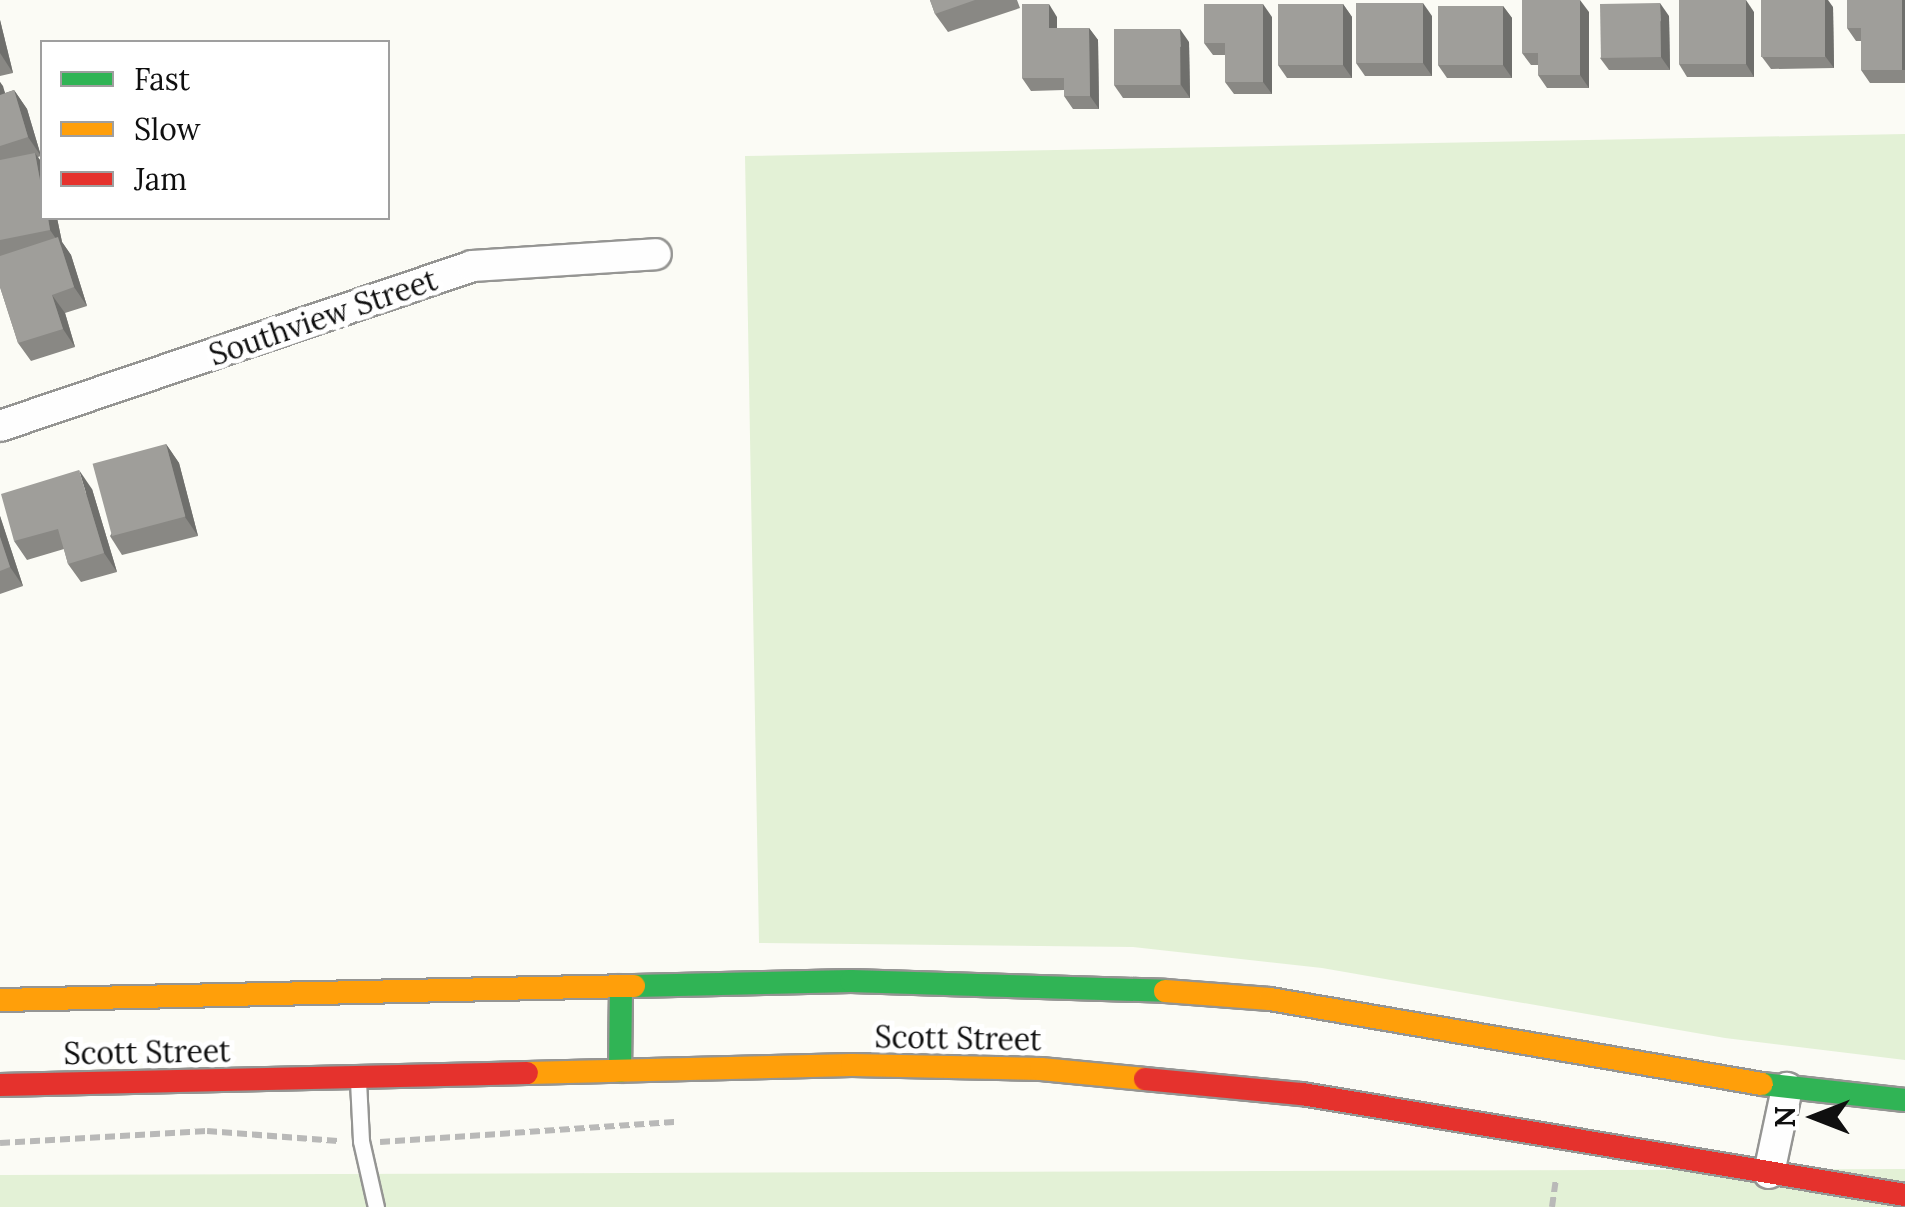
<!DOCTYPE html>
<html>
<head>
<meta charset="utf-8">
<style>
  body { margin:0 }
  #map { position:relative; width:1905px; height:1207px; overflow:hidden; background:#fbfbf5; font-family:Lora,serif }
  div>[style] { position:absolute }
  .green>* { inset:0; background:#e3f1d6 }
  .path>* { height:6px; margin-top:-3px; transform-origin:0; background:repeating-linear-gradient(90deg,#b9b9b8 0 10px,transparent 0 15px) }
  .roads { filter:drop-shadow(2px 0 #959593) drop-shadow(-2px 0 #959593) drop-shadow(0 2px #959593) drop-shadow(0 -2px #959593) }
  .lane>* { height:15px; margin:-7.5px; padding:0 7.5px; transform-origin:7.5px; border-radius:7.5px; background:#fefefe }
  .street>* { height:30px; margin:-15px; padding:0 15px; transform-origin:15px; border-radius:15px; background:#fefefe }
  .fast>* { height:22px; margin:-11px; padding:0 11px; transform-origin:11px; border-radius:11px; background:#30b455 }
  .slow>* { height:22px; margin:-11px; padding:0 11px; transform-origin:11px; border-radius:11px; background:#ff9f0a }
  .jam>* { height:22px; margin:-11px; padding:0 11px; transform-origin:11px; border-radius:11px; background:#e5322d }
  .wall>* { inset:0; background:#898884 }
  .shaded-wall>* { inset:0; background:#6f6f6c; transform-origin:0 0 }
  .building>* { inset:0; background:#9f9e9a; transform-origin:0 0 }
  span { translate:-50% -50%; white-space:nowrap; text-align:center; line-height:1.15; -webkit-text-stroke:10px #fff; paint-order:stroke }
  .street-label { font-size:30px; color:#0f0f0f }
  .legend { position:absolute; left:40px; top:40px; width:350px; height:180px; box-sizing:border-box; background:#fff; border:2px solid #9f9f9f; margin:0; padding:12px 18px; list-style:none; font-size:30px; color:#0f0f0f }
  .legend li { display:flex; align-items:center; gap:20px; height:50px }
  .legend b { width:50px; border:2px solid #9f9f9f }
  .north { position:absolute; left:1765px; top:1067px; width:100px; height:100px; -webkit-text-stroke:8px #fff; paint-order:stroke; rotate:270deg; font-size:28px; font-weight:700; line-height:40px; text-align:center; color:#0f0f0f }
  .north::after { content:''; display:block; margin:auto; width:35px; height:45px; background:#0f0f0f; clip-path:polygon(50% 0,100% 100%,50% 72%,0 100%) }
</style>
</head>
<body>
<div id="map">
  <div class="green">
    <i style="clip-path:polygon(1905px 134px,1905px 1060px,1725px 1038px,1322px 968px,1133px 947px,759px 943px,745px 156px)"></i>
    <i style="clip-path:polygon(1905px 1169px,1905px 1207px,0 1207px,0 1175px)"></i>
  </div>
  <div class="path">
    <i style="left:380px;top:1142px;width:298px;rotate:-3.9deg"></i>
    <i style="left:0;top:1143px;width:207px;rotate:-3.3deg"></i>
    <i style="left:207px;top:1131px;width:131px;rotate:4.4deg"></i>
    <i style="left:1552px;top:1207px;width:29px;rotate:-82deg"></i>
  </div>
  <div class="roads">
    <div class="lane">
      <i style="left:358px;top:1081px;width:60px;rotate:87.1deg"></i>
      <i style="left:361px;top:1141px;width:68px;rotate:77.2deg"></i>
    </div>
    <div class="street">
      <i style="left:0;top:426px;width:498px;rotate:-18.7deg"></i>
      <i style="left:472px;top:266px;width:184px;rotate:-3.7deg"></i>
      <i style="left:1769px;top:1173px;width:87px;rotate:-78deg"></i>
    </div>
    <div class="fast">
      <i style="left:634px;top:986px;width:217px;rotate:-1.3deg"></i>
      <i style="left:851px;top:981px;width:314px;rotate:1.8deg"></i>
      <i style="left:620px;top:1071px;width:85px;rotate:-89.3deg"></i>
      <i style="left:1762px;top:1084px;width:144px;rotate:6.4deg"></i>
    </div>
    <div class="slow">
      <i style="left:1165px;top:991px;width:105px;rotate:4.4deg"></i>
      <i style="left:1270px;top:999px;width:499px;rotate:9.8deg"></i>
      <i style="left:0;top:1000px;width:634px;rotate:-1.27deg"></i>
      <i style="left:527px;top:1073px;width:325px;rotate:-1.4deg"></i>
      <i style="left:852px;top:1065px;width:189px;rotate:1.2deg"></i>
      <i style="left:1041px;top:1069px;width:104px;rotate:5.5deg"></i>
    </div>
    <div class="jam">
      <i style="left:1145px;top:1079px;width:158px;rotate:5.5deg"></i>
      <i style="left:1302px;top:1094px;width:611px;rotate:9.51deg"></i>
      <i style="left:0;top:1085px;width:527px;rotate:-1.3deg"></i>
    </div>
  </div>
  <div class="wall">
    <i style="clip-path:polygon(930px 0,1017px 0,1020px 8px,948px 32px,935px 14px)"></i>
    <i style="clip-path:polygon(1905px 0,1905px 83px,1870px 83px,1861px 70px,1861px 41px,1856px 41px,1847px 28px)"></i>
    <i style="clip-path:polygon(1343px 4px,1352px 17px,1352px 78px,1287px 78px,1278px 65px)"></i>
    <i style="clip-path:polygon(1503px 6px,1512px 18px,1512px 78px,1447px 78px,1438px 65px)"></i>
    <i style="clip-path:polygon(1833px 7px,1834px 68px,1771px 69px,1762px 57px)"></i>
    <i style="clip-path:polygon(1589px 12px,1589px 88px,1547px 88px,1538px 75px,1538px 65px,1531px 65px,1522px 53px)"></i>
    <i style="clip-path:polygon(1754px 12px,1754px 77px,1687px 77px,1679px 64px)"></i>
    <i style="clip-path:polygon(1432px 16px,1432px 76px,1365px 76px,1356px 63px)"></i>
    <i style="clip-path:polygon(1669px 16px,1670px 70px,1609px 70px,1600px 58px)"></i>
    <i style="clip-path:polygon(1057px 17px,1057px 28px,1089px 28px,1098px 40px,1099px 109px,1073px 109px,1064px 96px,1064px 90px,1031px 91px,1022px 78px)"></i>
    <i style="clip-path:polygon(1272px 17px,1272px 94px,1234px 94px,1225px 82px,1225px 55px,1213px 55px,1204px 43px)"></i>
    <i style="clip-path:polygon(0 20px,13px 73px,0 76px)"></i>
    <i style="clip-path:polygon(1189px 42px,1190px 98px,1123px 98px,1114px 85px)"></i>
    <i style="clip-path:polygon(0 82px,5px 93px,14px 90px,27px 109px,41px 156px,38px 157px,42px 163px,42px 218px,57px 218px,62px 242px,71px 255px,87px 306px,65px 313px,75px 347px,31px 361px,18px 343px,0 287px)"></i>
    <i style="clip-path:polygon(166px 444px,179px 463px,198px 536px,122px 555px,110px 536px)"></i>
    <i style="clip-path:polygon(92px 489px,117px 572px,81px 582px,68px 564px,64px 549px,27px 560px,14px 541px)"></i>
    <i style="clip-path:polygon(0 516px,23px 586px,0 594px)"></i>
  </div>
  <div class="shaded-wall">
    <i style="clip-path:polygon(1580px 0,1589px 12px,1589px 88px,1580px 75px)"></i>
    <i style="clip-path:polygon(1746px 0,1754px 12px,1754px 77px,1746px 64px)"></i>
    <i style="clip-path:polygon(1825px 0,1828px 0,1833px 7px,1834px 68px,1825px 56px)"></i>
    <i style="left:1902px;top:0;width:3px;height:70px"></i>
    <i style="clip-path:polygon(1423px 3px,1432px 16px,1432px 76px,1423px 63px)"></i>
    <i style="clip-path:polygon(1660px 3px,1669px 16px,1670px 70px,1661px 57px)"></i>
    <i style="clip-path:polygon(1049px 4px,1057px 17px,1057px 41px,1049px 28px)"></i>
    <i style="clip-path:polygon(1263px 4px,1272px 17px,1272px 94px,1263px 82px)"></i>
    <i style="clip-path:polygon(1343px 4px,1352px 17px,1352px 78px,1343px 65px)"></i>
    <i style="clip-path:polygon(1503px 6px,1512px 18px,1512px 78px,1503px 65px)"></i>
    <i style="clip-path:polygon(0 20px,13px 73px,0 53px)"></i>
    <i style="clip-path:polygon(1089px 28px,1098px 40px,1099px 109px,1090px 96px)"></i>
    <i style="clip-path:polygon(1180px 29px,1189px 42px,1190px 98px,1181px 85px)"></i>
    <i style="clip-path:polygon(0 82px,3px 86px,11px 114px,0 98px)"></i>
    <i style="clip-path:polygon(14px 90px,27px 109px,41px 156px,28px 137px)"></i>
    <i style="clip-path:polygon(35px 153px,42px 163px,42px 191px)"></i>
    <i style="clip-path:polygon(48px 218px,57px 218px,62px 242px,71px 255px,87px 306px,74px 287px,61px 246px,50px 230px)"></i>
    <i style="clip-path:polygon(52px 295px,65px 313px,75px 347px,63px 329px)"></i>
    <i style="clip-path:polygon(166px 444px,179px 463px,198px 536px,185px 517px)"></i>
    <i style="clip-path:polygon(79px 470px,92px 489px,117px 572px,104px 553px)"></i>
    <i style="clip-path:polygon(0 516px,23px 586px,10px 567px,0 537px)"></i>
  </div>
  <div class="building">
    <i style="clip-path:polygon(930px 0,975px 0,935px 14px)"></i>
    <i style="clip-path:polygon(1522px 0,1580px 0,1580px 75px,1538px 75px,1538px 53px,1522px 53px)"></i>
    <i style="left:1679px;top:0;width:67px;height:64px"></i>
    <i style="left:1761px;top:0;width:64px;height:57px"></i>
    <i style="clip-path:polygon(1847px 0,1902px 0,1902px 70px,1861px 70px,1861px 28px,1847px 28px)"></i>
    <i style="left:1356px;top:3px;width:67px;height:60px"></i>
    <i style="left:1660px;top:3px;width:54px;height:60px;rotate:89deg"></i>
    <i style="clip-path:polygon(1022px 4px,1049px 4px,1049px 28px,1089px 28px,1090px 96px,1064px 96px,1064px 78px,1022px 78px)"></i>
    <i style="clip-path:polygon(1204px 4px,1263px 4px,1263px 82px,1225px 82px,1225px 43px,1204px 43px)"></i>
    <i style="left:1278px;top:4px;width:65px;height:61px"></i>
    <i style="left:1438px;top:6px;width:65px;height:59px"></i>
    <i style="left:1114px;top:29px;width:66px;height:56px"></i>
    <i style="clip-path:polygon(14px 90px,28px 137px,0 146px,0 95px)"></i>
    <i style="clip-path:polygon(35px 153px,42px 191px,42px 218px,48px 218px,50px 230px,0 240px,0 160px)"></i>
    <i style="clip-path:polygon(58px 237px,74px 287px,52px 295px,63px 329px,18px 343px,0 287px,0 256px)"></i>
    <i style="left:166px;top:444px;width:75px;height:76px;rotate:75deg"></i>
    <i style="clip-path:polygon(79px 470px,104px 553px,68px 564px,58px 529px,14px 541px,1px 494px)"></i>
    <i style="clip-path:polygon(0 537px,10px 567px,0 571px)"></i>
  </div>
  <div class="street-label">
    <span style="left:323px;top:317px;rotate:-19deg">Southview Street</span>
    <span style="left:958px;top:1038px;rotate:1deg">Scott Street</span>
    <span style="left:147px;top:1052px;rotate:-1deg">Scott Street</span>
  </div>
  <ul class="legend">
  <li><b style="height:12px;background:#30b455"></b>Fast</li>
  <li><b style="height:12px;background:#ff9f0a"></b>Slow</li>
  <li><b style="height:12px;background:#e5322d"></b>Jam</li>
  </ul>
  <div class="north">N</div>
</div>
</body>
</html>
